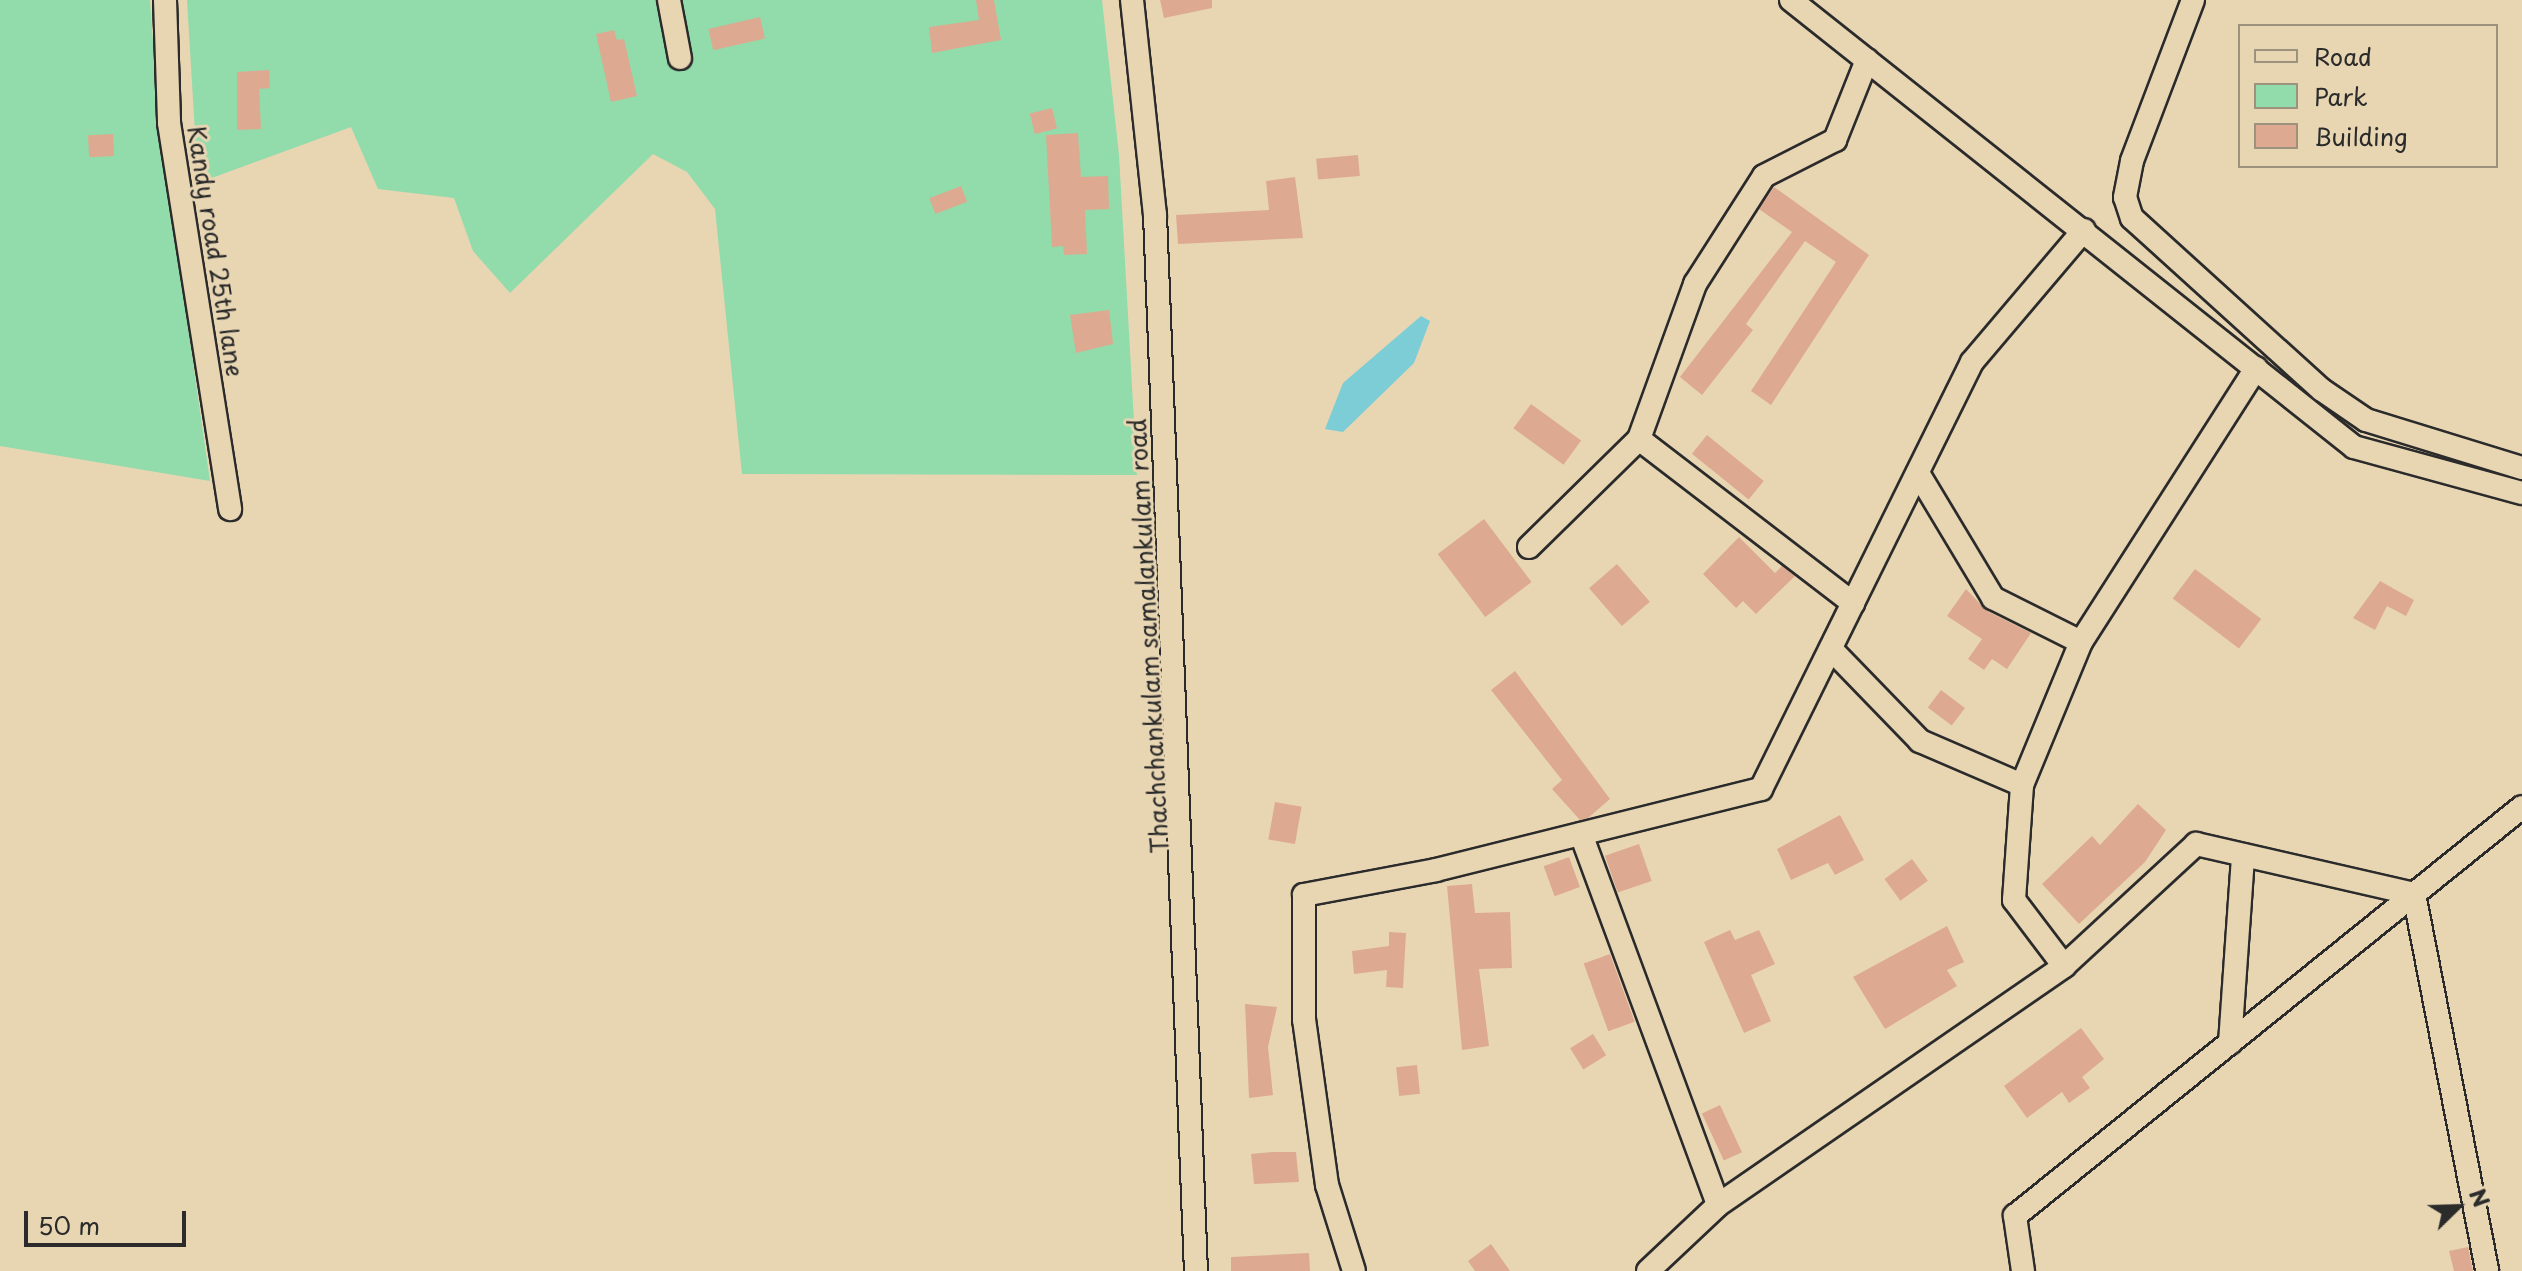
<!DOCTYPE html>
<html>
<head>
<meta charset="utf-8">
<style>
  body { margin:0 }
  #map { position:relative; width:2522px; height:1271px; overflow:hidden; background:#e8d6b3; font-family:"Playpen Sans",sans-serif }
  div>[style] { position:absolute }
  .green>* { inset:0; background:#92dbaa }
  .water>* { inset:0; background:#7ccdd5 }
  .building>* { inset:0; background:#ddaa91; transform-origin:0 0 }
  .roads { filter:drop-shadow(2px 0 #2b2b2b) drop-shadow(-2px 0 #2b2b2b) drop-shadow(0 2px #2b2b2b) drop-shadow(0 -2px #2b2b2b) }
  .minor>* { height:22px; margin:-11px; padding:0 11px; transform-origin:11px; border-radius:11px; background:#e8d6b3 }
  span { translate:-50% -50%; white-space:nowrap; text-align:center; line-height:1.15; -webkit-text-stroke:6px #e8d6b3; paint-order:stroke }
  .street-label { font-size:24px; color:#2b2b2b }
  .legend { position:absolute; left:2238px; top:24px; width:260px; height:144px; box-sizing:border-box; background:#e8d6b3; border:2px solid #9c927d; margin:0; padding:10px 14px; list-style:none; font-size:24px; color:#2b2b2b }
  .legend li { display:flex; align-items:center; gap:16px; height:40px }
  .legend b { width:40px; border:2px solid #9c927d }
  .north { position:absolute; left:2418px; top:1167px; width:80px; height:80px; -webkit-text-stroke:6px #e8d6b3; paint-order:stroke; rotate:67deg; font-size:22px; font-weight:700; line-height:32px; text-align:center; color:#2b2b2b }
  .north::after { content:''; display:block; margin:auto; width:28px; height:36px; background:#2b2b2b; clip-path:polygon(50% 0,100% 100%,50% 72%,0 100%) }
  .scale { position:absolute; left:24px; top:1211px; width:162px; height:36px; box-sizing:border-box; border:4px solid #2b2b2b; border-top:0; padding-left:10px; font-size:24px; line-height:28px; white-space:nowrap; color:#2b2b2b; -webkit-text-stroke:6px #e8d6b3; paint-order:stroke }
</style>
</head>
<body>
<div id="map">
  <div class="green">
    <i style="clip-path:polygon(0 0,150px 0,159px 125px,210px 481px,0 446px)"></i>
    <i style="clip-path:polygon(187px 0,1102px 0,1119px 155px,1137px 475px,742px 474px,715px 209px,687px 172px,653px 154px,510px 293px,473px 251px,454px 198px,378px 189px,351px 127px,198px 183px)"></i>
  </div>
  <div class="water">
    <i style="clip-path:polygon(1421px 316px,1430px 321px,1414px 363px,1343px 432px,1325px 429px,1343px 383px)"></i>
  </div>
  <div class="building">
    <i style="clip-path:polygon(976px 0,994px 0,1001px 40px,932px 53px,929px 27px,979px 20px)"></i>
    <i style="clip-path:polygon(1160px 0,1212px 0,1212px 8px,1164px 18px)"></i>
    <i style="left:760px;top:17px;width:22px;height:53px;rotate:77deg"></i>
    <i style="clip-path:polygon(614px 30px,617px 40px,624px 39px,637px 96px,611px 102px,596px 34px)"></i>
    <i style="clip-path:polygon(269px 70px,270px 88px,259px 89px,261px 129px,237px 130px,237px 72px)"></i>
    <i style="left:1052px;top:108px;width:21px;height:23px;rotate:76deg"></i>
    <i style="clip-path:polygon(1078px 133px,1081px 177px,1108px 176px,1109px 209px,1085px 210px,1087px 254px,1064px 255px,1063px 246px,1052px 247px,1046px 135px)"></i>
    <i style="left:113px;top:134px;width:22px;height:25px;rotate:87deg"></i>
    <i style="left:1358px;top:155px;width:21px;height:42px;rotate:85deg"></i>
    <i style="clip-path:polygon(1295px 177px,1303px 238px,1178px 244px,1176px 215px,1269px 210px,1266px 181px)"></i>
    <i style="left:961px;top:186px;width:17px;height:34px;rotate:69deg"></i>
    <i style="clip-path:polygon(1774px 187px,1869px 255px,1771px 405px,1751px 391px,1836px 262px,1805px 241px,1746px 324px,1753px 330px,1702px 395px,1680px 377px,1792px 232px,1759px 209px)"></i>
    <i style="clip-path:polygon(1109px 310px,1113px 344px,1076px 353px,1070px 315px)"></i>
    <i style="left:1531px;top:404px;width:62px;height:30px;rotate:36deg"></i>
    <i style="left:1707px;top:435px;width:73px;height:24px;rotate:39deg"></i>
    <i style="left:1484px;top:519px;width:79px;height:58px;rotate:53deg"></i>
    <i style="clip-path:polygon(1739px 537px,1775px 573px,1782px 566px,1795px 576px,1756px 614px,1743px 601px,1736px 608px,1703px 574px)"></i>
    <i style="left:1617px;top:564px;width:50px;height:37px;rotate:49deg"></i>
    <i style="left:2195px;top:569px;width:83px;height:37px;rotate:37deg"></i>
    <i style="clip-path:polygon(2380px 581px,2414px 600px,2406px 616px,2387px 606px,2375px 630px,2353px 618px)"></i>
    <i style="clip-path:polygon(1966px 589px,1987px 611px,2031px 633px,2007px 669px,1992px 659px,1984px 670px,1968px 659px,1982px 639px,1947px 616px)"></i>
    <i style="clip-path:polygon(1515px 671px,1610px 799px,1588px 818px,1580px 820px,1552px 789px,1562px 780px,1491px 690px)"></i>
    <i style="left:1941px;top:690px;width:30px;height:22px;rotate:37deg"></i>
    <i style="left:1275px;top:802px;width:27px;height:38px;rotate:10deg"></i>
    <i style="clip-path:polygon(2138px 804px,2166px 830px,2145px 862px,2079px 924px,2042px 884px,2092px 836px,2100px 845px)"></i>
    <i style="clip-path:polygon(1840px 815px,1864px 860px,1835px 875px,1828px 863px,1791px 880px,1777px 849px)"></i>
    <i style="left:1639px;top:844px;width:39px;height:36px;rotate:71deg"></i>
    <i style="left:1569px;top:857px;width:32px;height:27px;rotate:70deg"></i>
    <i style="left:1912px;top:859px;width:27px;height:34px;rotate:54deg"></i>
    <i style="clip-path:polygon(1472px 884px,1475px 913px,1510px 912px,1512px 968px,1479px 969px,1489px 1046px,1462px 1050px,1447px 886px)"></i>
    <i style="clip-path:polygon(1947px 926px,1964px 962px,1947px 970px,1957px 986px,1885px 1029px,1853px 977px)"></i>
    <i style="clip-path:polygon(1730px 930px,1735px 940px,1759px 930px,1775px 964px,1751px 975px,1771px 1021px,1744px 1033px,1704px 942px)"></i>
    <i style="clip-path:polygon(1389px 932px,1406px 933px,1403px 988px,1386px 987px,1387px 970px,1354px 974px,1352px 951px,1389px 946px)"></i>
    <i style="left:1610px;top:954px;width:72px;height:28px;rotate:70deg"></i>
    <i style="clip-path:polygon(1245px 1004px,1277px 1007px,1268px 1047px,1273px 1095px,1249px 1098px)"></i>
    <i style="clip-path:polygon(2081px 1028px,2104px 1059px,2082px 1077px,2090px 1088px,2069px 1103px,2062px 1092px,2027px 1118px,2004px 1086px)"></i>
    <i style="left:1593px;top:1034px;width:25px;height:27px;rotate:58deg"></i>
    <i style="left:1417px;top:1065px;width:29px;height:21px;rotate:84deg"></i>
    <i style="left:1720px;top:1105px;width:52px;height:20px;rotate:65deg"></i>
    <i style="clip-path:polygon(1273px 1152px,1296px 1152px,1299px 1182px,1254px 1184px,1251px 1154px)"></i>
    <i style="clip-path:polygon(1491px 1244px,1510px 1271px,1475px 1271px,1468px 1261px)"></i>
    <i style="clip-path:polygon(2468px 1247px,2473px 1271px,2454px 1271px,2449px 1251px)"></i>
    <i style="clip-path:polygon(1309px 1253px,1310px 1271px,1231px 1271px,1231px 1257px)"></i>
  </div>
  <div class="roads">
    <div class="minor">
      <i style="left:165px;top:0;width:123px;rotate:88.1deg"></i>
      <i style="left:169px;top:123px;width:391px;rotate:81deg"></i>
      <i style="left:669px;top:0;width:59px;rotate:79.3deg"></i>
      <i style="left:1132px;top:0;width:216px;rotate:83.9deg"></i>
      <i style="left:1155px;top:215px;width:1057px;rotate:87.78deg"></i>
      <i style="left:1791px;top:0;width:719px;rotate:38.45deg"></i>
      <i style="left:2354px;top:447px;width:174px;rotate:15.3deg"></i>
      <i style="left:2193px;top:0;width:172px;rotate:110.8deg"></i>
      <i style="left:2132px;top:161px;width:37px;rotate:101deg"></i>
      <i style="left:2125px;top:197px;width:22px;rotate:72deg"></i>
      <i style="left:2132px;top:218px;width:256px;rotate:42.2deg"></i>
      <i style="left:2322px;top:390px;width:53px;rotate:34.3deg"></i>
      <i style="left:2366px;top:420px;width:163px;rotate:17.1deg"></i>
      <i style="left:1639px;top:439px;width:270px;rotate:37.5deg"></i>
      <i style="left:1918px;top:473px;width:146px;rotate:59deg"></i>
      <i style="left:1993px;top:598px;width:98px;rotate:26.6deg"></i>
      <i style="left:1529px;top:547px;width:154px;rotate:-44.5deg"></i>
      <i style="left:1639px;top:439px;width:165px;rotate:-70.1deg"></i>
      <i style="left:1695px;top:284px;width:128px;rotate:-57.4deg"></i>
      <i style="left:1764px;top:176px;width:80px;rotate:-26.9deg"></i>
      <i style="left:1835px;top:140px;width:86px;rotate:-68.2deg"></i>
      <i style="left:1831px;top:649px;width:128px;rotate:45.9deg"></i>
      <i style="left:1920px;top:741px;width:111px;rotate:23.3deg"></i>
      <i style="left:1581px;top:834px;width:395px;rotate:69.7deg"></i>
      <i style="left:2064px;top:966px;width:83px;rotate:-127.1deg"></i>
      <i style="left:2014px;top:900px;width:115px;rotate:-86deg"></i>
      <i style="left:2022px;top:785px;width:155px;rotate:-67.6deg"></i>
      <i style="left:2081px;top:642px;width:325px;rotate:-57.4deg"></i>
      <i style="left:2230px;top:1043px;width:188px;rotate:-86deg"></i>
      <i style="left:1354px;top:1271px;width:90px;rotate:-107.4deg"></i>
      <i style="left:1327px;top:1185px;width:167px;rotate:-97.9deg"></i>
      <i style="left:1304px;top:1020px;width:125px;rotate:-90deg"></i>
      <i style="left:1304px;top:895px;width:134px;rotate:-10.7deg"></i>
      <i style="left:1436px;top:870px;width:335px;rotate:-14deg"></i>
      <i style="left:1761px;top:789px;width:476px;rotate:-63.7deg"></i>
      <i style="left:1972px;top:362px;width:173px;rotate:-49.7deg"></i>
      <i style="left:1648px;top:1271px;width:96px;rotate:-43.3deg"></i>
      <i style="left:1718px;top:1205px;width:421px;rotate:-34.6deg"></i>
      <i style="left:2064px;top:966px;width:180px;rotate:-42.7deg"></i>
      <i style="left:2196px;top:844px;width:224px;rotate:12.9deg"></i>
      <i style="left:2414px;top:894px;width:384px;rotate:79deg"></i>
      <i style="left:2023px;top:1271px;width:56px;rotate:-98.3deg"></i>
      <i style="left:2015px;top:1216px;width:651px;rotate:-38.89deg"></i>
    </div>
  </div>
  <div class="street-label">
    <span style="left:216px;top:251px;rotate:81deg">Kandy road 25th lane</span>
    <span style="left:1148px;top:636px;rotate:-93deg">Thachchankulam samalankulam road</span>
  </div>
  <ul class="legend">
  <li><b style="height:10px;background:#e8d6b3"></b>Road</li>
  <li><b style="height:22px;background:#92dbaa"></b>Park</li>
  <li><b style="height:22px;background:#ddaa91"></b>Building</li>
  </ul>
  <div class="north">N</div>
  <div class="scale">50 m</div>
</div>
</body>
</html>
